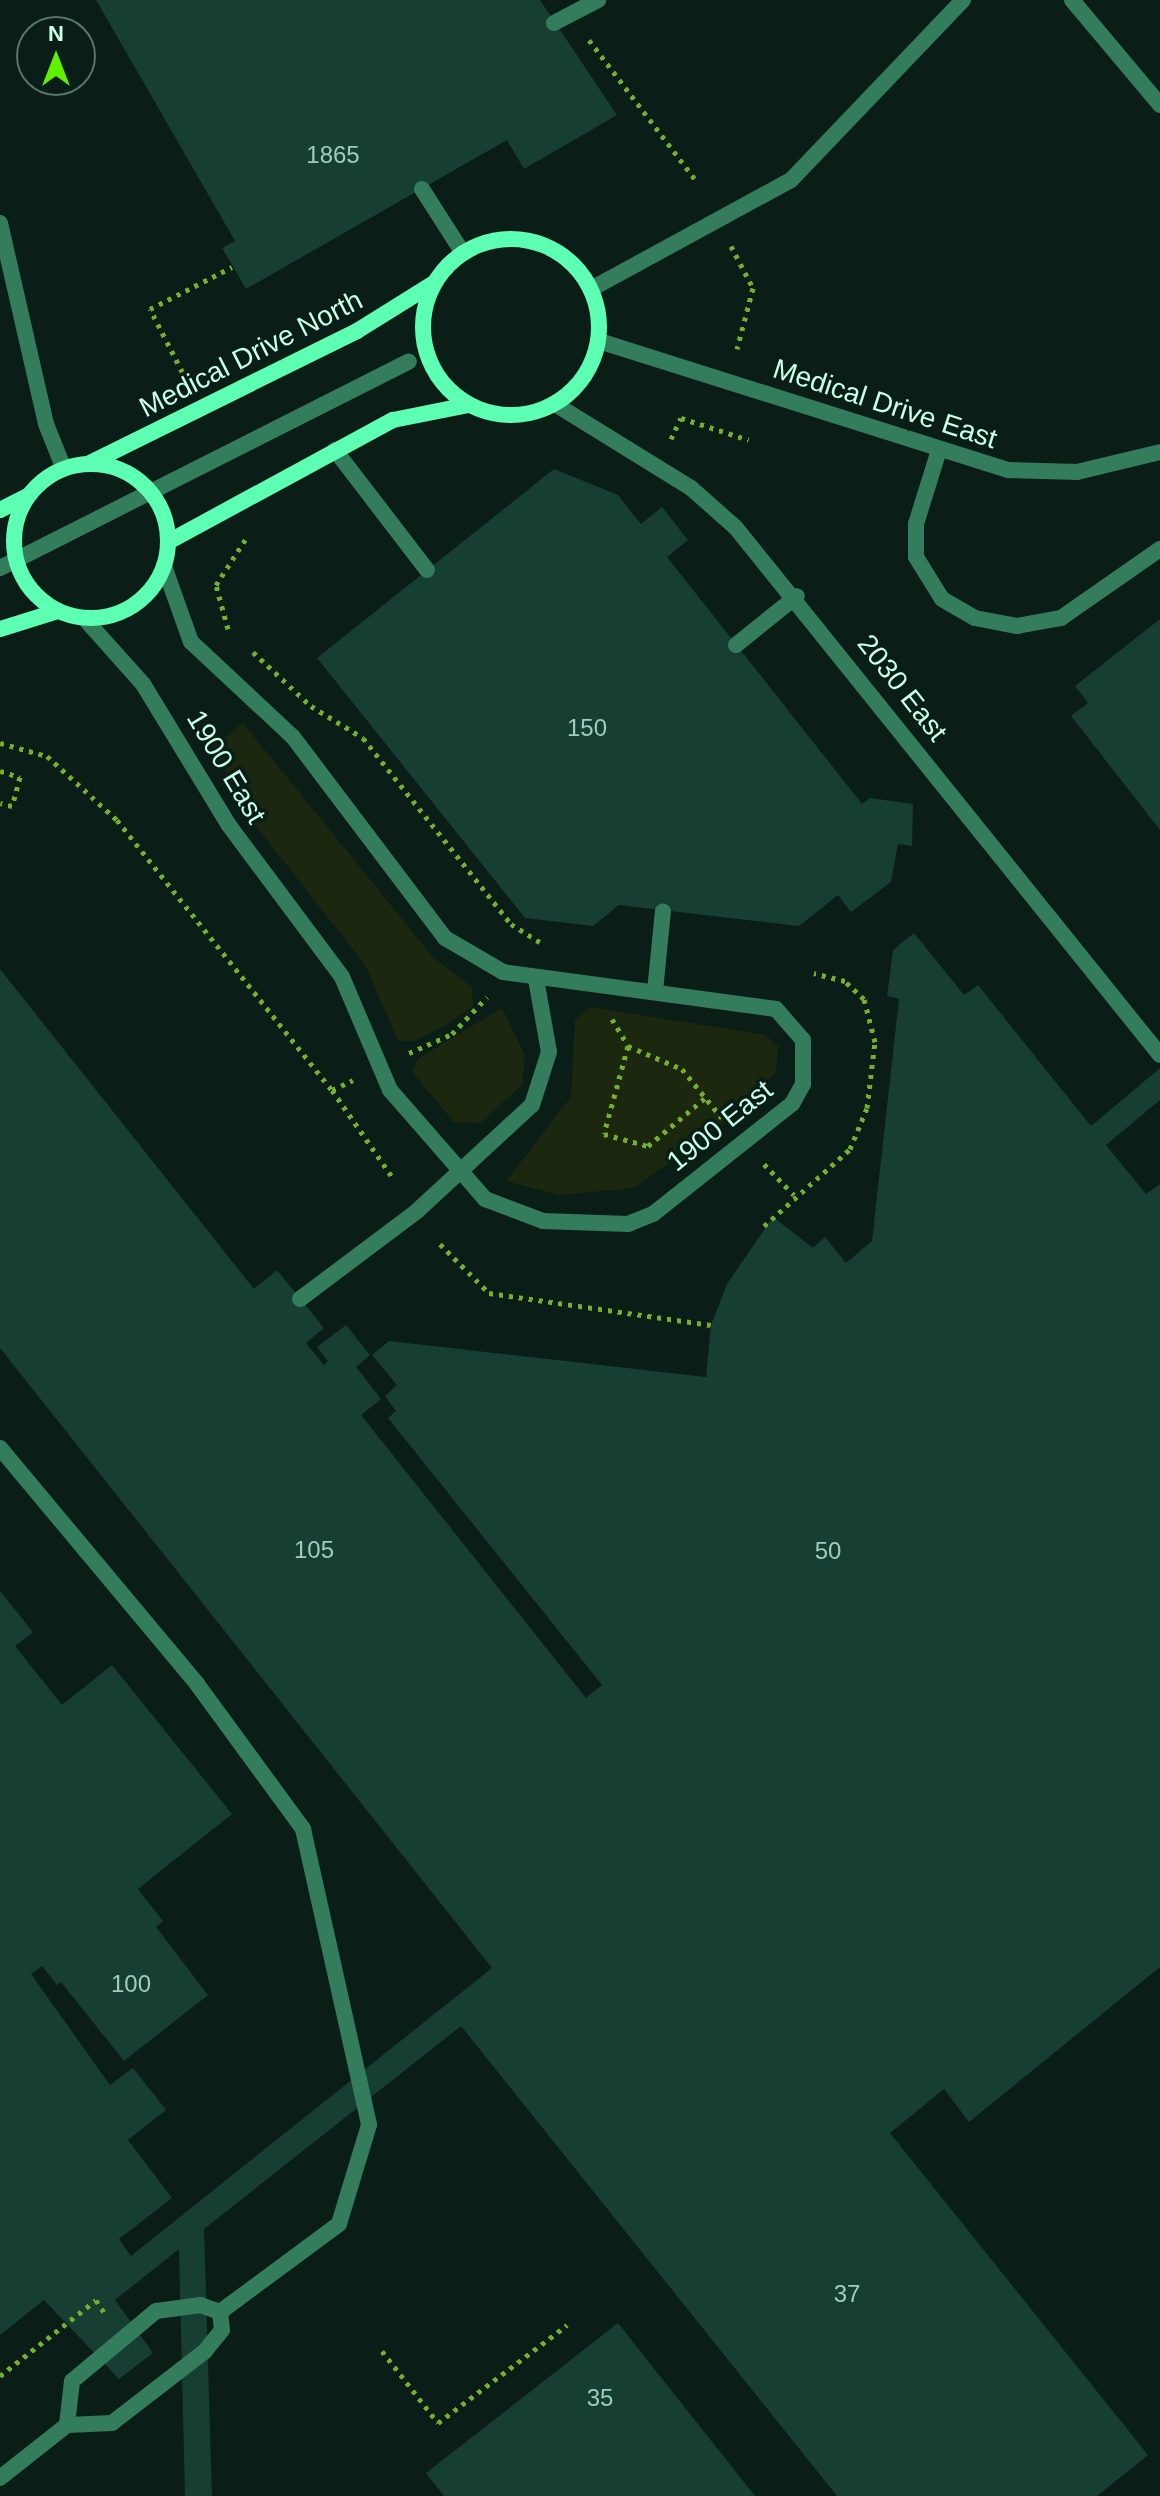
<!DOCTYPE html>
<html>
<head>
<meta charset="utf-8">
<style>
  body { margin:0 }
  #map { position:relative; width:1160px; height:2496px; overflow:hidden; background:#0b1d17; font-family:Helvetica,sans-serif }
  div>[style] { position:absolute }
  .green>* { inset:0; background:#1b270e }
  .building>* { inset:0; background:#163e32 }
  .path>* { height:5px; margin-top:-2.5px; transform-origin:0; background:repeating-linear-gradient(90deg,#74b029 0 4px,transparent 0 10px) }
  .lane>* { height:16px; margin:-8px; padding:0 8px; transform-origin:8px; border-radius:8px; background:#347d5c }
  .street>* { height:16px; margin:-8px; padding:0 8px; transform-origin:8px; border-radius:8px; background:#347d5c }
  .secondary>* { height:16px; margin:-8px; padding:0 8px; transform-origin:8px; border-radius:8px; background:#5dffb3 }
  .secondary>.ring { margin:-8px; padding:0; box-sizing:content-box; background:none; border:16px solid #5dffb3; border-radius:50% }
  span { translate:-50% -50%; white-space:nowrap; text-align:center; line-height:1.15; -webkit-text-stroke:7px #0b1d17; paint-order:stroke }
  .number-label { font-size:24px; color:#9acfbc }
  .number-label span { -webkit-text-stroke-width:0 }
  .street-label { font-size:28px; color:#c6ffea }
  .north { position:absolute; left:16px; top:16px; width:80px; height:80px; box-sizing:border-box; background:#0b1d17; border:2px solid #56776b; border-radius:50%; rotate:0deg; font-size:22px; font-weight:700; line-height:32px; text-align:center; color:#c6ffea }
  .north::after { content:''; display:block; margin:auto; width:28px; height:36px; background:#5ff100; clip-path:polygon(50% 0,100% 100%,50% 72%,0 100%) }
</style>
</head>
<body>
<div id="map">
  <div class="green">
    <i style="clip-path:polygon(243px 723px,433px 957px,472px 987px,473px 1006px,445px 1026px,412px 1042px,398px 1040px,365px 965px,256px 826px,212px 747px)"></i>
    <i style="clip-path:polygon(591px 1007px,765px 1035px,778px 1046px,776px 1072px,732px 1118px,634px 1188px,559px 1195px,506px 1181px,571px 1097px,575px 1019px)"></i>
    <i style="clip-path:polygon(502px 1008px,525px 1056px,522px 1085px,481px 1123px,454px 1122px,412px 1072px,418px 1059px)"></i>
  </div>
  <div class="building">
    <i style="clip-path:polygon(96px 0,540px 0,617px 115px,524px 169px,507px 140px,246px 289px,222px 248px,235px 241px)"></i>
    <i style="clip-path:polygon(554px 469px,618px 495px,641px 524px,662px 507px,688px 540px,667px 557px,862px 804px,870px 798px,913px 804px,912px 846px,898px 844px,891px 882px,851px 912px,838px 895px,799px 926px,619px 905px,593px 926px,525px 918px,317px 658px)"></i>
    <i style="clip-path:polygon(1160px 619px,1160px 830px,1071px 716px,1088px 703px,1075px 686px)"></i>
    <i style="clip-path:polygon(914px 933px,964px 995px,978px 985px,1091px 1126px,1160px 1068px,1160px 1100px,1106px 1145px,1146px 1194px,1160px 1184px,1160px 1967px,969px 2122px,944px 2089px,890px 2133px,1148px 2455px,1097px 2496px,837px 2496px,461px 2026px,204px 2229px,212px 2496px,185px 2496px,179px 2249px,115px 2300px,153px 2353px,119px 2379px,44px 2300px,0 2335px,0 1591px,33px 1632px,15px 1646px,62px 1705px,112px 1665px,232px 1814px,138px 1889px,163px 1921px,156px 1927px,208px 1995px,124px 2061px,61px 1982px,57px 1985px,42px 1966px,31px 1974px,110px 2085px,133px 2068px,166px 2110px,128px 2140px,172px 2198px,119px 2239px,131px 2256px,492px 1968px,0 1348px,0 969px,254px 1289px,277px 1270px,324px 1328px,306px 1343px,324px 1365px,328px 1361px,317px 1347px,346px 1325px,370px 1355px,356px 1367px,381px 1399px,361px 1415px,586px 1698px,602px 1685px,388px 1418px,396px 1411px,385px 1396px,397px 1385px,372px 1355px,389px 1341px,706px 1377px,711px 1325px,727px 1284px,773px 1217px,813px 1248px,825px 1237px,846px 1263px,872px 1241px,899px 999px,887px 996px,893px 950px)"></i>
    <i style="clip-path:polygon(618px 2323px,755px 2496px,444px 2496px,426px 2473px)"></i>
  </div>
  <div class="path">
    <i style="left:589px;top:40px;width:175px;rotate:52.7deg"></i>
    <i style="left:731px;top:246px;width:47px;rotate:62.4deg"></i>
    <i style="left:753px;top:288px;width:63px;rotate:104.7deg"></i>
    <i style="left:187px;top:381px;width:81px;rotate:-117.2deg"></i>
    <i style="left:150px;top:309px;width:92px;rotate:-27.1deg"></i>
    <i style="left:671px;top:439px;width:23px;rotate:-65deg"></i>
    <i style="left:681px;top:418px;width:71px;rotate:17.9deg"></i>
    <i style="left:228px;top:629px;width:46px;rotate:-105.3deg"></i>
    <i style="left:216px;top:585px;width:54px;rotate:-57.2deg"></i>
    <i style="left:253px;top:652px;width:79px;rotate:43deg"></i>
    <i style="left:311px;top:706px;width:61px;rotate:31.6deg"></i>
    <i style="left:363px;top:738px;width:238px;rotate:51.5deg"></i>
    <i style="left:511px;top:924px;width:34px;rotate:32deg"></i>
    <i style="left:0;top:743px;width:49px;rotate:15.5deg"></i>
    <i style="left:47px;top:756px;width:95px;rotate:42.4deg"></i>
    <i style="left:117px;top:820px;width:345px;rotate:51.5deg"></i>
    <i style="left:332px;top:1090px;width:23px;rotate:-25deg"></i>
    <i style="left:0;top:771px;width:21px;rotate:17deg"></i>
    <i style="left:20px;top:777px;width:30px;rotate:105deg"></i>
    <i style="left:12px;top:806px;width:12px;rotate:-166deg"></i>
    <i style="left:612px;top:1019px;width:31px;rotate:59deg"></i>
    <i style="left:628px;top:1046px;width:59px;rotate:23.1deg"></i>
    <i style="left:682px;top:1069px;width:63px;rotate:50.8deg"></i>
    <i style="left:628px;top:1046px;width:91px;rotate:105.3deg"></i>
    <i style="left:604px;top:1134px;width:46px;rotate:15.3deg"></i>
    <i style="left:648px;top:1146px;width:75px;rotate:-40.1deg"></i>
    <i style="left:409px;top:1053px;width:47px;rotate:-23.8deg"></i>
    <i style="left:452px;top:1034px;width:51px;rotate:-46.6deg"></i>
    <i style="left:332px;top:1090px;width:107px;rotate:55.3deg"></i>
    <i style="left:764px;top:1164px;width:43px;rotate:45.9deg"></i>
    <i style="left:764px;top:1226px;width:115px;rotate:-41.8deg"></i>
    <i style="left:850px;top:1149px;width:44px;rotate:-67.5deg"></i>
    <i style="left:867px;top:1108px;width:66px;rotate:-83.1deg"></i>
    <i style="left:875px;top:1042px;width:44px;rotate:-104.3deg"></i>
    <i style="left:864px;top:999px;width:26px;rotate:-137deg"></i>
    <i style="left:845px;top:981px;width:32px;rotate:-166deg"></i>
    <i style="left:440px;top:1244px;width:69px;rotate:45deg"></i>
    <i style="left:489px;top:1293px;width:224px;rotate:8.2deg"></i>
    <i style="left:382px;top:2351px;width:91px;rotate:52.1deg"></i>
    <i style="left:438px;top:2423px;width:162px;rotate:-37.2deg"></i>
    <i style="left:0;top:2376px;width:122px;rotate:-38.4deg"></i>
    <i style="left:96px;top:2300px;width:17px;rotate:57deg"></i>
  </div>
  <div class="lane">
    <i style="left:1072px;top:0;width:137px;rotate:50deg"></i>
    <i style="left:554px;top:23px;width:50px;rotate:-27.6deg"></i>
    <i style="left:422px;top:189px;width:76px;rotate:57.4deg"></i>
    <i style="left:0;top:223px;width:206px;rotate:77.1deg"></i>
    <i style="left:46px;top:424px;width:48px;rotate:68.2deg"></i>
    <i style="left:555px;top:404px;width:160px;rotate:31.7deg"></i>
    <i style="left:691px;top:488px;width:60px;rotate:41.6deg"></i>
    <i style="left:736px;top:528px;width:676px;rotate:51.18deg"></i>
    <i style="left:335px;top:450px;width:151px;rotate:52.5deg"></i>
    <i style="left:939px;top:450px;width:77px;rotate:107.3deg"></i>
    <i style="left:916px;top:524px;width:33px;rotate:90deg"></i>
    <i style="left:916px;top:557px;width:49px;rotate:58.2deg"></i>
    <i style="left:942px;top:599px;width:38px;rotate:30deg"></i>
    <i style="left:975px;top:618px;width:43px;rotate:10.8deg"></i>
    <i style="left:1017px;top:626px;width:45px;rotate:-10.3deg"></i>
    <i style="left:1061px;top:618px;width:121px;rotate:-34.9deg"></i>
    <i style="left:0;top:568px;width:458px;rotate:-26.8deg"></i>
    <i style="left:84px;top:618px;width:89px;rotate:48.2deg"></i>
    <i style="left:143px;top:684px;width:164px;rotate:58.7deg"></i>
    <i style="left:228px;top:824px;width:191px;rotate:53.3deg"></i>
    <i style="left:342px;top:977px;width:123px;rotate:67deg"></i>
    <i style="left:390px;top:1090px;width:145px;rotate:48.9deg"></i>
    <i style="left:485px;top:1199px;width:62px;rotate:20.8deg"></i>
    <i style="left:543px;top:1221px;width:85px;rotate:2deg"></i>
    <i style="left:628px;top:1224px;width:27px;rotate:-22deg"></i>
    <i style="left:653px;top:1214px;width:177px;rotate:-38.4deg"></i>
    <i style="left:792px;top:1104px;width:23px;rotate:-61deg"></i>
    <i style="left:803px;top:1084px;width:44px;rotate:-90deg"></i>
    <i style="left:803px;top:1040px;width:41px;rotate:-131.1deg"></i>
    <i style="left:776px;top:1009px;width:275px;rotate:-172.3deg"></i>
    <i style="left:503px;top:972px;width:67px;rotate:-149.6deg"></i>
    <i style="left:445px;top:938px;width:252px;rotate:-127.1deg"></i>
    <i style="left:293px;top:737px;width:139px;rotate:-137deg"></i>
    <i style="left:191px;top:642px;width:81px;rotate:-109.6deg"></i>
    <i style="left:736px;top:645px;width:78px;rotate:-38.8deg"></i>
    <i style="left:655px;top:991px;width:80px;rotate:-84.3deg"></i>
    <i style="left:300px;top:1299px;width:146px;rotate:-36.9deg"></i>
    <i style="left:417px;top:1211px;width:156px;rotate:-42.7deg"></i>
    <i style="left:532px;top:1105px;width:56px;rotate:-72.2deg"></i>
    <i style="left:549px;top:1052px;width:74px;rotate:-100.1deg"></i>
    <i style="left:0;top:1448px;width:307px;rotate:50.1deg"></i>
    <i style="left:197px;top:1684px;width:180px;rotate:53.8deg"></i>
    <i style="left:303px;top:1829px;width:303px;rotate:77.4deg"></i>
    <i style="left:369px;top:2125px;width:103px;rotate:106.9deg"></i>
    <i style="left:339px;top:2224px;width:148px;rotate:143.5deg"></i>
    <i style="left:0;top:2478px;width:85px;rotate:-38.3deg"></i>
    <i style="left:67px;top:2425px;width:45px;rotate:-2.5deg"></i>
    <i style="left:112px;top:2423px;width:118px;rotate:-37.7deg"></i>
    <i style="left:205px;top:2351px;width:27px;rotate:-51deg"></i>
    <i style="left:222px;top:2330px;width:18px;rotate:-96deg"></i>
    <i style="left:220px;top:2312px;width:20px;rotate:-160deg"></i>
    <i style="left:201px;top:2305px;width:45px;rotate:172.4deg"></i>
    <i style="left:156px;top:2311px;width:109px;rotate:140.2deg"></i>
    <i style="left:72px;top:2381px;width:44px;rotate:96.5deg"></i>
  </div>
  <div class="street">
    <i style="left:591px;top:289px;width:228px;rotate:-28.6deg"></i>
    <i style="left:791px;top:180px;width:249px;rotate:-46.3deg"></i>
    <i style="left:599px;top:341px;width:430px;rotate:17.5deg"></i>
    <i style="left:1009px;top:470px;width:68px;rotate:1.7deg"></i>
    <i style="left:1077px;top:472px;width:85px;rotate:-13.5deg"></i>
  </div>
  <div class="secondary">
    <i class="ring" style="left:423px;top:239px;width:160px;height:160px"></i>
    <i style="left:90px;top:463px;width:298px;rotate:-26.3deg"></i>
    <i style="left:357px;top:331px;width:91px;rotate:-31.9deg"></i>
    <i class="ring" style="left:14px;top:464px;width:138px;height:138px"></i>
    <i style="left:0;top:510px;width:30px;rotate:-27deg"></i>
    <i style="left:168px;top:542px;width:256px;rotate:-28.5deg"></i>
    <i style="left:393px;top:420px;width:76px;rotate:-11.3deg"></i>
    <i style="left:0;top:629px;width:61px;rotate:-17.2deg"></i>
  </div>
  <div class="number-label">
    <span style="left:333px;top:155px">1865</span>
    <span style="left:587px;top:728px">150</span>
    <span style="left:314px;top:1550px">105</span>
    <span style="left:828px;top:1551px">50</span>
    <span style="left:131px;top:1984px">100</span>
    <span style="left:847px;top:2294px">37</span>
    <span style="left:600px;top:2398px">35</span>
  </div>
  <div class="street-label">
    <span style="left:251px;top:354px;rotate:-27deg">Medical Drive North</span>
    <span style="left:885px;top:404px;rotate:18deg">Medical Drive East</span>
    <span style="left:902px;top:688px;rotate:52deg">2030 East</span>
    <span style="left:226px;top:767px;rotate:59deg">1900 East</span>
    <span style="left:720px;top:1126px;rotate:-39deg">1900 East</span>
  </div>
  <div class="north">N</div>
</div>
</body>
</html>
